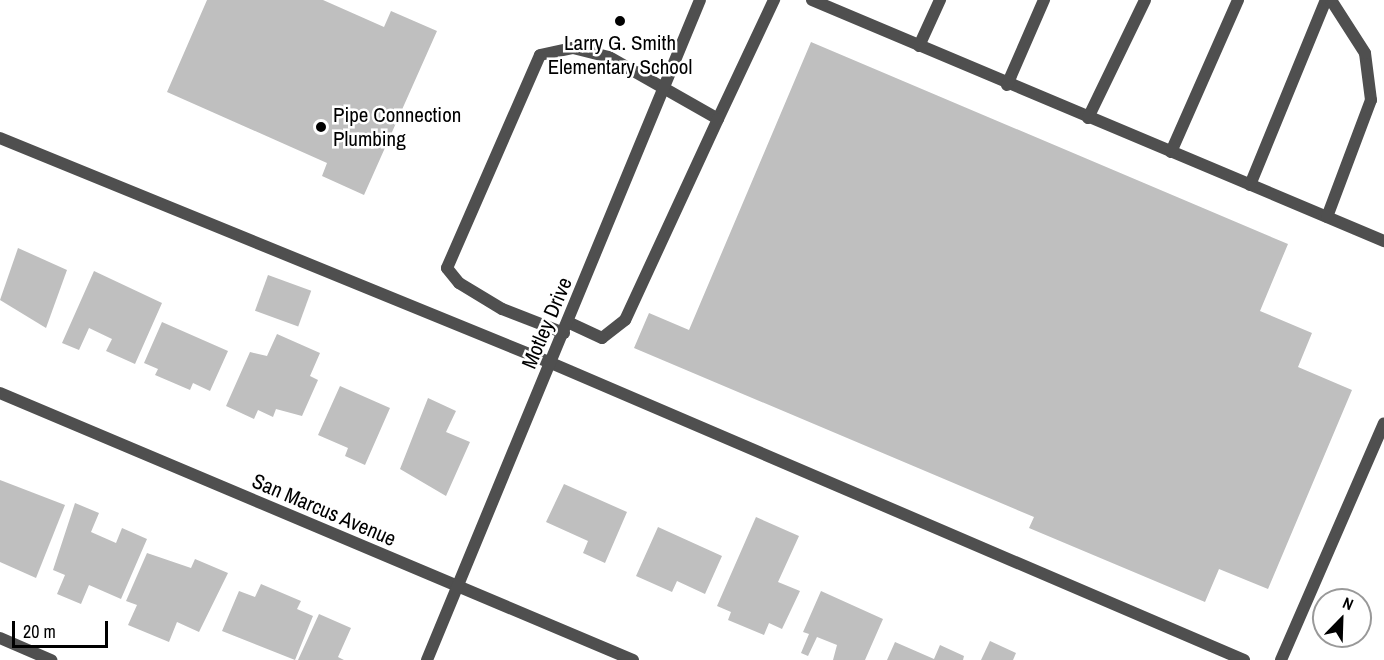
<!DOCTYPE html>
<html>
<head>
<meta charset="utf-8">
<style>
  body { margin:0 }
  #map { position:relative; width:1384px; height:660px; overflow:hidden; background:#fff; font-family:"Archivo Narrow",sans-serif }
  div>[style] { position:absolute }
  .building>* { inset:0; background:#bfbfbf; transform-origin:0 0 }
  .service>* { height:12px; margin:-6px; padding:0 6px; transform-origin:6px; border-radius:6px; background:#4f4f4f }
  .minor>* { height:12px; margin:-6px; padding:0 6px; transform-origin:6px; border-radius:6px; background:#4f4f4f }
  .tertiary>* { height:12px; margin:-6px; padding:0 6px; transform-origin:6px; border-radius:6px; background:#4f4f4f }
  .dots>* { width:16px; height:16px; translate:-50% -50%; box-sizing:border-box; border:3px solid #fff; border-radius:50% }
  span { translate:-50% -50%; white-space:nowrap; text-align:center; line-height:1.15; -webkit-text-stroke:5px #fff; paint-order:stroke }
  .poi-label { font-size:21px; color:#000 }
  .left { translate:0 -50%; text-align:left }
  .street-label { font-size:21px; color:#000 }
  .north { position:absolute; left:1312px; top:588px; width:60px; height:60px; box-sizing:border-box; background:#fff; border:2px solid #999; border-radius:50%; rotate:23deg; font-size:16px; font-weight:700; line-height:24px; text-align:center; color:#000 }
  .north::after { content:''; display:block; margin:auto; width:21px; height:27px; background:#000; clip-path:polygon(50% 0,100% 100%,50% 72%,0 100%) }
  .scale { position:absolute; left:12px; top:621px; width:96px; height:27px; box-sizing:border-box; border:3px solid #000; border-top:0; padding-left:8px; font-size:18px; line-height:21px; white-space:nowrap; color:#000; -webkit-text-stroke:4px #fff; paint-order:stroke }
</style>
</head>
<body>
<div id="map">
  <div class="building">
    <i style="clip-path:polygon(207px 0,323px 0,384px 27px,391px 11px,437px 31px,364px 195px,322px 176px,327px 163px,167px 92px)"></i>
    <i style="clip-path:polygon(811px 42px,1288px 244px,1260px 311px,1312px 333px,1298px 367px,1352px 390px,1268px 589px,1219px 569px,1205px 602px,1029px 528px,1034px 517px,634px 348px,649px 313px,689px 330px)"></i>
    <i style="clip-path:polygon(18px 248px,67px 270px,46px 328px,0 300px)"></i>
    <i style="clip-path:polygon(94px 271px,162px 303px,135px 364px,106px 351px,112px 339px,89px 328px,79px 350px,62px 343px)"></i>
    <i style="left:268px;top:275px;width:46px;height:38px;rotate:20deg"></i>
    <i style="clip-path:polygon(162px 322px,228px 351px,210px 391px,193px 383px,190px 390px,155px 375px,158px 369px,144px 363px)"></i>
    <i style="clip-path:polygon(277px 334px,320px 353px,310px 376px,318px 380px,302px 416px,276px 409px,273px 417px,258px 410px,254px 419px,226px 406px,250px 352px,267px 356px)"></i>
    <i style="clip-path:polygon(340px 386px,390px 408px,365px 465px,345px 456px,348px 448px,318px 435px)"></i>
    <i style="clip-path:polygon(428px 398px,456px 411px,446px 432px,470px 442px,446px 496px,400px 469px)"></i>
    <i style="clip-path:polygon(0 480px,65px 505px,36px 578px,0 562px)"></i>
    <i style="clip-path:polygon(564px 484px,627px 512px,605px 563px,583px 553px,588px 541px,546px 522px)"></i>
    <i style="clip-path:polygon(75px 503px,99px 513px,91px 532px,116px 543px,122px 528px,147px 539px,121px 599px,89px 585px,81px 604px,57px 594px,65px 575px,53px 570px)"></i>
    <i style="clip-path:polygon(756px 517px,799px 536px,778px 582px,800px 591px,782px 629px,769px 623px,764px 635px,728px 620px,731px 612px,717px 606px)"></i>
    <i style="clip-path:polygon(658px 527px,722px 556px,705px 594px,677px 581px,672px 592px,636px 576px)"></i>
    <i style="clip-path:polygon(147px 553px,191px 568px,195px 559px,228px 573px,199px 632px,177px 622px,169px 642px,128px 625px,137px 605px,126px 601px)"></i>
    <i style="clip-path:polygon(261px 584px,301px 601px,297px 609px,313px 616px,295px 660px,222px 631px,239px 591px,255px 597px)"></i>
    <i style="clip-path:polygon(821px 591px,883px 619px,865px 660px,833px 660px,837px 645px,817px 637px,808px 656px,801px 653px,809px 634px,803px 632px)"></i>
    <i style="clip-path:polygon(319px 614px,351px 628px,338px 657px,344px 660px,298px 660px)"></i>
    <i style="clip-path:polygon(990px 641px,1016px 653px,1013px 660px,981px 660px)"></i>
    <i style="clip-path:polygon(895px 642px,934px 659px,940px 645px,964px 656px,963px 660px,887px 660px)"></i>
  </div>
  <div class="service">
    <i style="left:812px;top:0;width:621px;rotate:22.85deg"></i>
    <i style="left:919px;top:46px;width:51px;rotate:-65.5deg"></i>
    <i style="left:1007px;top:85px;width:93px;rotate:-66.5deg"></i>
    <i style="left:1088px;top:118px;width:131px;rotate:-64.2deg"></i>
    <i style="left:718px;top:119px;width:132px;rotate:-64.8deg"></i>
    <i style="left:0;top:138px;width:595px;rotate:22.21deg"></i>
    <i style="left:551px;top:363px;width:754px;rotate:23.2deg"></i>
    <i style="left:1171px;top:152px;width:166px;rotate:-66.2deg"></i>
    <i style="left:1250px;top:185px;width:200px;rotate:-67.7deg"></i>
    <i style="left:1327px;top:217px;width:125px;rotate:-69.4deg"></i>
    <i style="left:1371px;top:100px;width:47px;rotate:-97.3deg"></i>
    <i style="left:1365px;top:53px;width:63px;rotate:-122.7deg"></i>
    <i style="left:564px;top:333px;width:66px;rotate:-158.8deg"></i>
    <i style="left:502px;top:309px;width:50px;rotate:-148.8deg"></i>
    <i style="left:459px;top:283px;width:19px;rotate:-129deg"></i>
    <i style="left:447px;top:268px;width:232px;rotate:-66.4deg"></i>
    <i style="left:540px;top:55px;width:34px;rotate:-12deg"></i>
    <i style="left:573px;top:48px;width:37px;rotate:14deg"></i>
    <i style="left:609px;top:57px;width:125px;rotate:29.6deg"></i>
    <i style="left:718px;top:119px;width:221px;rotate:114.8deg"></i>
    <i style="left:625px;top:320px;width:29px;rotate:142deg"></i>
    <i style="left:602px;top:338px;width:38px;rotate:-155deg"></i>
    <i style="left:0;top:638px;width:56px;rotate:23.3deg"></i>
    <i style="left:1281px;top:660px;width:258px;rotate:-66.5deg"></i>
  </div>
  <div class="minor">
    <i style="left:0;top:393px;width:687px;rotate:22.87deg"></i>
  </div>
  <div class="tertiary">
    <i style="left:427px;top:660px;width:714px;rotate:-67.53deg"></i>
  </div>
  <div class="dots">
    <i style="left:620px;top:21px;background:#000"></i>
    <i style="left:321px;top:127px;background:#000"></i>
  </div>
  <div class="poi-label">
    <span style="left:620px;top:55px">Larry G. Smith<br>Elementary School</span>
    <span class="left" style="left:333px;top:127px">Pipe Connection<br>Plumbing</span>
  </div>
  <div class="street-label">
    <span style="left:547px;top:323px;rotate:-67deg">Motley Drive</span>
    <span style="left:324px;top:510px;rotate:23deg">San Marcus Avenue</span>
  </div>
  <div class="north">N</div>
  <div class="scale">20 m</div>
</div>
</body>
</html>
